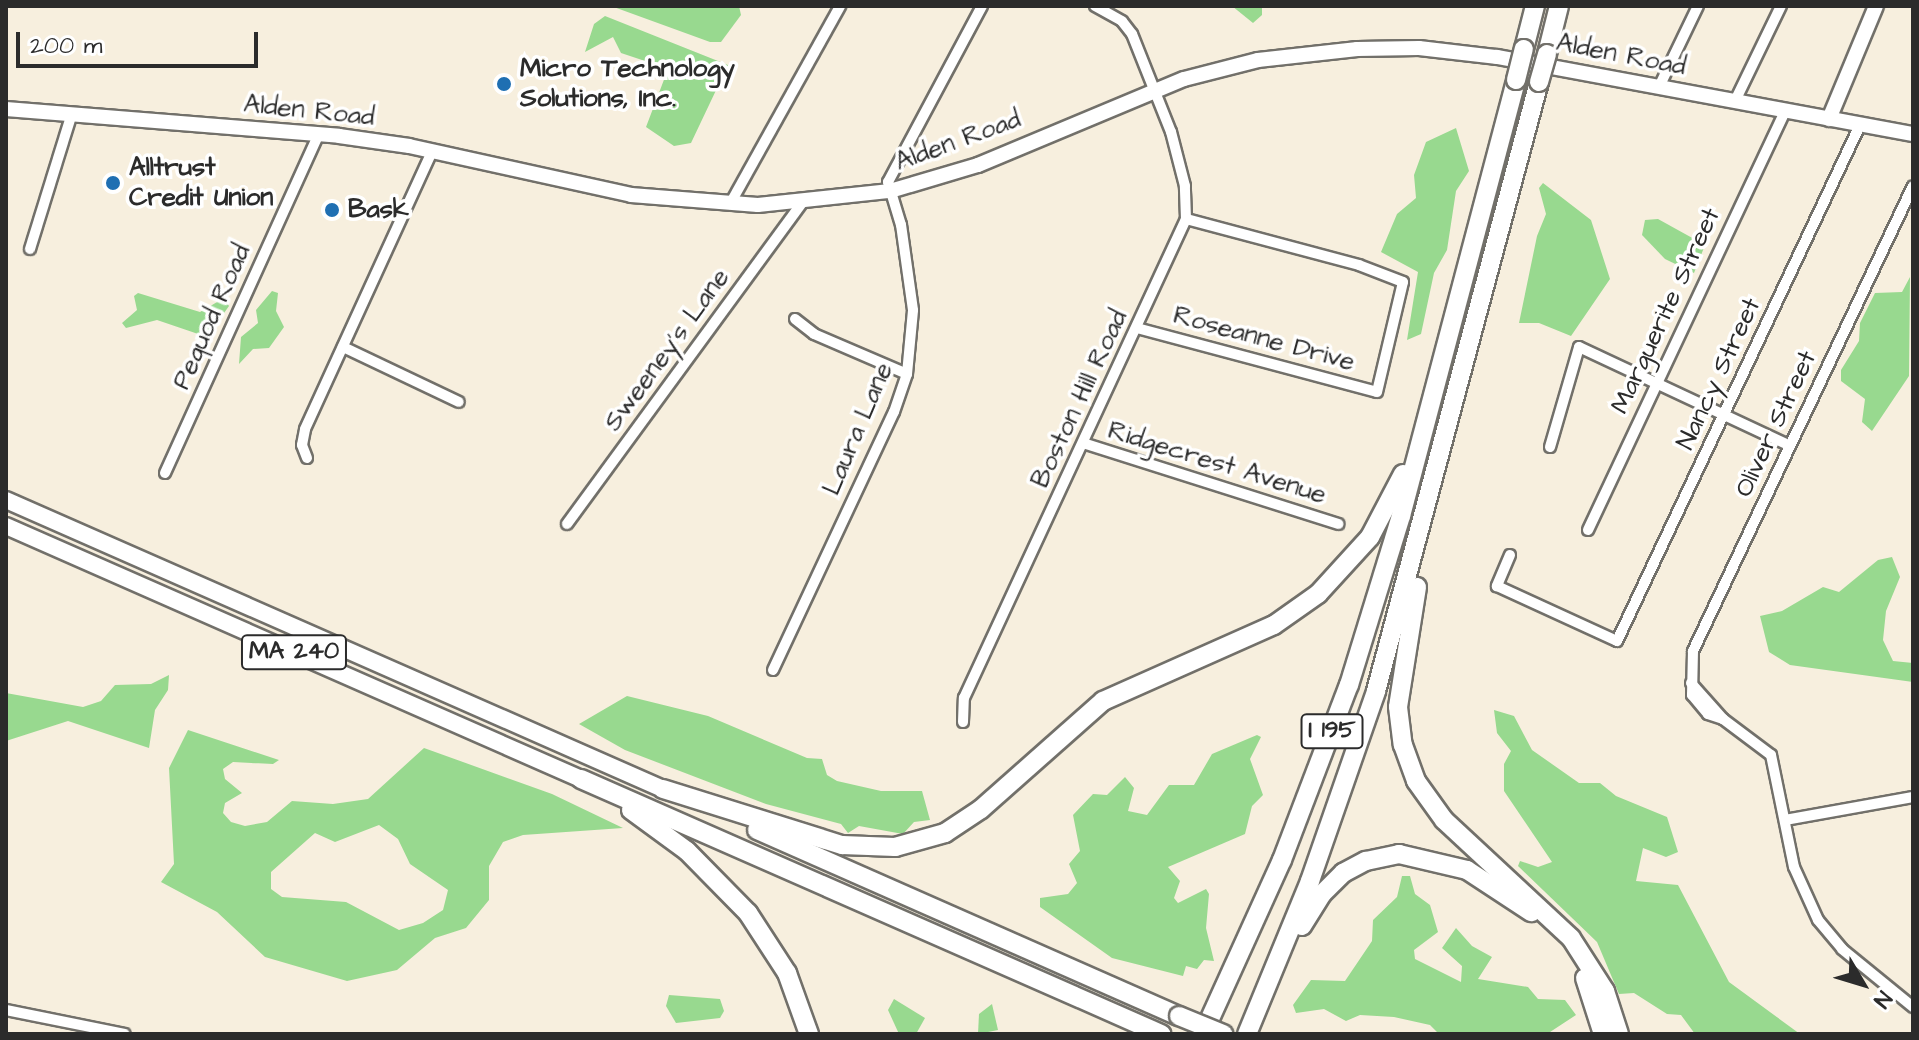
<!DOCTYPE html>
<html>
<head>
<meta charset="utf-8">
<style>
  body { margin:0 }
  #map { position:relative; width:1919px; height:1040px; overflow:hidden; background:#f7efde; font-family:"Architects Daughter",sans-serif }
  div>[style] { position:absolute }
  .green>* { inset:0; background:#98d98f }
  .roads { filter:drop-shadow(2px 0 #72706a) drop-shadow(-2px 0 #72706a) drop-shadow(0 2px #72706a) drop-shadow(0 -2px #72706a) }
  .minor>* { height:10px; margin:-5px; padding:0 5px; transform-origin:5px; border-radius:5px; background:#fff }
  .secondary>* { height:14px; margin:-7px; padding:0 7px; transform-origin:7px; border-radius:7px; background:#fff }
  .trunk>* { height:16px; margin:-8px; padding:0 8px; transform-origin:8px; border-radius:8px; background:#fff }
  .motorway>* { height:18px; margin:-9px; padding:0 9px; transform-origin:9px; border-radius:9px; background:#fff }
  .bridges { filter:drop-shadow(2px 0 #72706a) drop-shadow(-2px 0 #72706a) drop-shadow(0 2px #72706a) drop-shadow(0 -2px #72706a) }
  .motorway-bridge>* { height:18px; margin:-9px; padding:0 9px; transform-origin:9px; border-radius:9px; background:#fff }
  .dots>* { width:22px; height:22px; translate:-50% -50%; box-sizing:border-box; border:4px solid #fff; border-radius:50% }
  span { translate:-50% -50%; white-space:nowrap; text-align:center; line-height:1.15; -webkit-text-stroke:7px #fff; paint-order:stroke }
  .shield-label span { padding:2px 6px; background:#fff; border:2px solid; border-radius:6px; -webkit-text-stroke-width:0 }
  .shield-label { font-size:24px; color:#2b2b2b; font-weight:700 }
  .street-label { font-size:26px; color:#2b2b2b }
  .poi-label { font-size:26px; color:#2b2b2b; font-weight:700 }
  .left { translate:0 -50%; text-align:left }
  .frame { position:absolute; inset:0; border:8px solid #2b2b2b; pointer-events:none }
  .north { position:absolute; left:1823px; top:944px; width:80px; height:80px; -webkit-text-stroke:6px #fff; paint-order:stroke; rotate:128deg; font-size:22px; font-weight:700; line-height:32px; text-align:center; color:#2b2b2b }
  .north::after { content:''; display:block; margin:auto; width:28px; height:36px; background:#2b2b2b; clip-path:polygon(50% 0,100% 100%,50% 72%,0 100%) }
  .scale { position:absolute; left:16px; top:32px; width:242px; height:36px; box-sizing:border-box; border:4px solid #2b2b2b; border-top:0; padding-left:10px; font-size:24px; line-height:28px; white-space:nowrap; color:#2b2b2b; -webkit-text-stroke:6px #fff; paint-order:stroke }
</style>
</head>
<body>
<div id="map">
  <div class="green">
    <i style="clip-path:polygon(611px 6px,739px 6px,741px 15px,721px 42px,710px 42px)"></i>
    <i style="clip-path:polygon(1232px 6px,1262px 6px,1262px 15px,1253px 23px)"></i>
    <i style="clip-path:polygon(605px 16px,728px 65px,691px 143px,674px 146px,646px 127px,665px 77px,660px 66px,621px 53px,613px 37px,585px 52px,594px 24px)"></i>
    <i style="clip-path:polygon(1456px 128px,1469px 171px,1456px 191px,1447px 250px,1434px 273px,1421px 334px,1407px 340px,1418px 272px,1381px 252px,1397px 214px,1416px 198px,1414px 175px,1426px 142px)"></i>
    <i style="clip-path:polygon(1543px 183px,1591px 220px,1610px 279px,1571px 336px,1539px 323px,1519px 323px,1537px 236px,1546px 214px,1539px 188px)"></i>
    <i style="clip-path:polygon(1658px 219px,1705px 245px,1694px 273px,1665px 259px,1642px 235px,1645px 220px)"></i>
    <i style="clip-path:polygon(1910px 277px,1909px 376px,1872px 431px,1862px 422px,1865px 399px,1841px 381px,1841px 370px,1859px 341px,1860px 323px,1875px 293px,1902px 292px)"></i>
    <i style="clip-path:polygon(272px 291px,278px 293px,276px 311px,284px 327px,269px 348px,253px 349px,239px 364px,241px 337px,258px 323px,256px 310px)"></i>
    <i style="clip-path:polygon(138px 293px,200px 312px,224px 298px,229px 306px,207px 337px,157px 320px,126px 328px,122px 323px,137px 310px,134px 296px)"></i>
    <i style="clip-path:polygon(1892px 557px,1900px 577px,1886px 611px,1883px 640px,1893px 661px,1913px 663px,1913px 682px,1790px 665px,1769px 652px,1760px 616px,1782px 611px,1823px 587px,1839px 592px,1878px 560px)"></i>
    <i style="clip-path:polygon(169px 675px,168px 690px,155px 710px,149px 748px,68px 721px,6px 741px,6px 693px,83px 707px,101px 701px,115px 685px,151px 684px)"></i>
    <i style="clip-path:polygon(627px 696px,708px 716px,807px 758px,822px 759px,827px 775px,837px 781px,881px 791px,922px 791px,930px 820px,914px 822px,903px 834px,859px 826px,848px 833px,841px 824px,766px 804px,625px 750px,579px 724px)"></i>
    <i style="clip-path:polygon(1494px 710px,1514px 716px,1532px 750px,1579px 783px,1600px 783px,1616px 796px,1667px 817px,1678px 852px,1666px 857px,1643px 848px,1636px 881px,1678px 885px,1729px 982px,1800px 1034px,1695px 1034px,1681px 1015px,1667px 1014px,1634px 993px,1619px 994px,1597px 942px,1518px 866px,1520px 861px,1538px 867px,1552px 862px,1504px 791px,1504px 764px,1511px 751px,1497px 733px)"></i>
    <i style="clip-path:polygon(evenodd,188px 730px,279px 760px,273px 764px,233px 762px,223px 769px,225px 779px,242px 793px,225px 803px,223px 813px,231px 822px,245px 826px,267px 822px,292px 801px,333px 804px,368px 799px,424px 748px,552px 794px,623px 828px,523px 835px,503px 842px,489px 866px,489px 900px,466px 928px,435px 938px,397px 970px,347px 981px,265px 957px,217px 912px,161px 882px,174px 864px,169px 768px,188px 730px,379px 825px,398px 839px,410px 864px,448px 890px,443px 910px,423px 923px,399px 930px,346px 902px,282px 897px,271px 889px,271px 872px,315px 833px,335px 842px,379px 825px)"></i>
    <i style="clip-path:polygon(1257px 735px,1261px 737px,1250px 759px,1263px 795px,1252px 806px,1245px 834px,1168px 867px,1180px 881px,1174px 898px,1178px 903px,1206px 889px,1209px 894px,1206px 928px,1214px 961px,1204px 960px,1197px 969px,1186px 966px,1183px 976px,1112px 958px,1040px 907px,1040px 898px,1068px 894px,1077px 883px,1069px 864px,1080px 851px,1073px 815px,1093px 794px,1107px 795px,1125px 777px,1134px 788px,1128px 811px,1147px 815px,1169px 785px,1194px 785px,1212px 754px)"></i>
    <i style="clip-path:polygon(1402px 876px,1410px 876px,1415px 894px,1430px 905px,1438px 932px,1414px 950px,1415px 959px,1461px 982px,1462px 966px,1442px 948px,1456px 928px,1472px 946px,1492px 957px,1478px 979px,1528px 987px,1538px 999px,1565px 1000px,1576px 1015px,1547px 1034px,1439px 1034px,1430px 1025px,1394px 1017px,1360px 1015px,1346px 1021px,1324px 1009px,1296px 1013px,1293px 1005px,1311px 980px,1345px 981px,1372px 941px,1373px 920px,1397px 897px)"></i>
    <i style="clip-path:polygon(669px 995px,720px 999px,724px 1011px,720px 1018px,676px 1023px,666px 1006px)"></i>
    <i style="clip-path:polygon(894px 999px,925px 1018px,916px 1034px,899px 1034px,888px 1010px)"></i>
    <i style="clip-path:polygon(992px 1004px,998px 1030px,978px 1034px,979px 1014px)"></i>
  </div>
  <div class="roads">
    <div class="minor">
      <i style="left:1659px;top:87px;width:90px;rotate:-64.3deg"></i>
      <i style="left:1735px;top:101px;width:106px;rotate:-64.2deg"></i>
      <i style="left:730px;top:204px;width:227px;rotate:-60.9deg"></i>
      <i style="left:30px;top:249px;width:142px;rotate:-72.8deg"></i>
      <i style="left:795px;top:319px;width:24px;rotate:38deg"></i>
      <i style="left:814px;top:334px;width:101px;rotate:23.3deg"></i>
      <i style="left:1137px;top:328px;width:248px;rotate:14.9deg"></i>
      <i style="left:1377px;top:392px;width:113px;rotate:-76.7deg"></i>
      <i style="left:1403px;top:282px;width:47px;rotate:-158.9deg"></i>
      <i style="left:1359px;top:265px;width:179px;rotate:-165.1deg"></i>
      <i style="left:343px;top:347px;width:128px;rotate:25.4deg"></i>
      <i style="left:1083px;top:443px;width:268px;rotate:17.6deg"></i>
      <i style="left:1550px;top:447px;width:104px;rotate:-73.8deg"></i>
      <i style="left:1579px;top:347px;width:233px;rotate:25.1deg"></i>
      <i style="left:307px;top:458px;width:14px;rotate:-111deg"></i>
      <i style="left:302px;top:445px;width:16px;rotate:-79deg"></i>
      <i style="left:305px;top:429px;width:306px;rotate:-65.4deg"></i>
      <i style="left:165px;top:473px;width:372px;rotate:-65.6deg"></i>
      <i style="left:567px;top:524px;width:399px;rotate:-53.8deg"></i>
      <i style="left:1588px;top:530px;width:463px;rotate:-64.8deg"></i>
      <i style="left:1510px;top:555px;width:34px;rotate:113deg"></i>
      <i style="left:1497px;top:586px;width:132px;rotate:24.6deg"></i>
      <i style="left:1617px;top:641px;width:570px;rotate:-64.78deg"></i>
      <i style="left:773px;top:670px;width:285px;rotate:-64.9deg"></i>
      <i style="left:894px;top:412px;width:40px;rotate:-71.1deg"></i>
      <i style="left:907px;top:374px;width:64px;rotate:-84.6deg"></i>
      <i style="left:913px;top:310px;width:86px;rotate:-98deg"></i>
      <i style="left:901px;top:225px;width:45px;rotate:-106.8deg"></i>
      <i style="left:888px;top:182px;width:200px;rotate:-61.9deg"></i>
      <i style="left:1691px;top:683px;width:48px;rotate:48.4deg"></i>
      <i style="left:1723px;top:719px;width:60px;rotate:36.9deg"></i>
      <i style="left:1771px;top:755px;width:114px;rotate:78.4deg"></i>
      <i style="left:1794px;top:867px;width:58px;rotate:65.6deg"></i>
      <i style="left:1818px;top:920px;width:38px;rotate:50deg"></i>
      <i style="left:1842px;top:949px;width:92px;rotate:39.2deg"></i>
      <i style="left:1723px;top:719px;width:16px;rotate:-162deg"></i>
      <i style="left:1708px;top:714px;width:25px;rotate:-130deg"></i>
      <i style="left:1692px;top:695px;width:44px;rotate:-88.7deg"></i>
      <i style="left:1693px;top:651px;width:514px;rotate:-64.68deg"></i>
      <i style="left:963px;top:722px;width:24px;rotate:-88deg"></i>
      <i style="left:964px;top:698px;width:528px;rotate:-65.13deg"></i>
      <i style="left:1186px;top:219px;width:33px;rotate:-92deg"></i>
      <i style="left:1185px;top:186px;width:56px;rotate:-104.5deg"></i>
      <i style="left:1171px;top:132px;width:105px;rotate:-111.7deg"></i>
      <i style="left:1132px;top:34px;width:16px;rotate:-128deg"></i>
      <i style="left:1122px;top:21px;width:31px;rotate:-151deg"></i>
      <i style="left:1785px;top:820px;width:130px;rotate:-10.2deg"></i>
      <i style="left:6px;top:1010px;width:121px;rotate:11.4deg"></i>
    </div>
    <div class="secondary">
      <i style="left:6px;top:109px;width:334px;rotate:4.6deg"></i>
      <i style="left:339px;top:136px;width:71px;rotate:8.1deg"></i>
      <i style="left:409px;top:146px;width:227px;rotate:12.4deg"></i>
      <i style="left:631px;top:195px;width:127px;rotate:4.5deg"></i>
      <i style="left:758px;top:205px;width:133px;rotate:-6.1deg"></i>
      <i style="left:890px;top:191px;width:92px;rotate:-16.5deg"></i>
      <i style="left:978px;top:165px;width:223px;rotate:-22.7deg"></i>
      <i style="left:1184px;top:79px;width:76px;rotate:-14.4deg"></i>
      <i style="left:1258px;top:60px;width:100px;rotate:-6.3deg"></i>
      <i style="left:1357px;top:49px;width:62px;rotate:-0.9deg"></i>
      <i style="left:1419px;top:48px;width:79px;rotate:6.6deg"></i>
      <i style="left:1497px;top:57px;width:423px;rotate:10.5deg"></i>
      <i style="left:1829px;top:119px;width:122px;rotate:-67.4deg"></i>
    </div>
    <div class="trunk">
      <i style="left:6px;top:500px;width:718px;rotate:23.74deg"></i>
      <i style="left:6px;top:526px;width:628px;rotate:23.75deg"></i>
    </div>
    <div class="motorway">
      <i style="left:1524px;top:49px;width:44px;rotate:-75.7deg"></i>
      <i style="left:1547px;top:54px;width:49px;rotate:-76deg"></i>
      <i style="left:1417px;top:587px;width:121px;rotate:99deg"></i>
      <i style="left:1398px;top:707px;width:38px;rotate:83deg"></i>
      <i style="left:1403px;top:745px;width:38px;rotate:70deg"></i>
      <i style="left:1416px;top:781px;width:48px;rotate:54.3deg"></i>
      <i style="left:1444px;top:820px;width:173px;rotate:42.9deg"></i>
      <i style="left:1571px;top:938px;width:63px;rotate:57.3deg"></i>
      <i style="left:1605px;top:991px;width:45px;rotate:72deg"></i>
      <i style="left:581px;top:779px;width:634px;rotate:23.73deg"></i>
      <i style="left:663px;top:789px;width:188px;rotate:17.4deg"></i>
      <i style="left:842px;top:845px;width:53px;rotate:2.2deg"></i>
      <i style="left:895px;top:847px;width:52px;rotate:-15.6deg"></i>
      <i style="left:945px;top:833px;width:43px;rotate:-33.7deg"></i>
      <i style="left:981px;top:809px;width:163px;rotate:-41.5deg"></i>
      <i style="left:1103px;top:701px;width:187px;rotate:-24deg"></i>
      <i style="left:1274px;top:625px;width:54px;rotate:-35.2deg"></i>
      <i style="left:1318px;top:594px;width:77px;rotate:-47.6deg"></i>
      <i style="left:1370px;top:537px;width:71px;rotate:-62.4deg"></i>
      <i style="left:631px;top:810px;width:69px;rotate:36.2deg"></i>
      <i style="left:687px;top:851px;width:87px;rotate:45.5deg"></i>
      <i style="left:748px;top:913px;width:72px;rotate:57deg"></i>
      <i style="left:787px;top:973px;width:65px;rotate:70.2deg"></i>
      <i style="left:757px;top:830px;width:461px;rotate:23.8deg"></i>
      <i style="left:1302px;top:926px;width:38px;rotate:-58deg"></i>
      <i style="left:1322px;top:894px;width:30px;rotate:-45deg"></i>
      <i style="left:1343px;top:873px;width:26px;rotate:-28deg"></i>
      <i style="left:1366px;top:861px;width:34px;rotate:-12deg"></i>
      <i style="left:1399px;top:854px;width:70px;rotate:13.2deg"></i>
      <i style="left:1467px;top:870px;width:77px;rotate:33.3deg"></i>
      <i style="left:1585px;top:978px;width:59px;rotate:72.2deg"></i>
      <i style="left:1203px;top:1034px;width:191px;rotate:-65.6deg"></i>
      <i style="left:1282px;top:860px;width:187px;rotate:-69.1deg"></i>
      <i style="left:1349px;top:685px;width:177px;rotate:-72.9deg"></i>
      <i style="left:1401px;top:516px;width:451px;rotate:-75.2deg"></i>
      <i style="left:1247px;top:1034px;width:165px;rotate:-67.6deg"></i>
      <i style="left:1310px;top:881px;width:201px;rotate:-70.8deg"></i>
      <i style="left:1376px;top:691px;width:630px;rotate:-75.02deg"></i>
    </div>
  </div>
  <div class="bridges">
    <div class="motorway-bridge">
      <i style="left:1516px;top:80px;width:32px;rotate:-76deg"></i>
      <i style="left:1539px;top:82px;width:29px;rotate:-74deg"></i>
      <i style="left:1179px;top:1016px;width:48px;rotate:22.2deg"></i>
    </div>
  </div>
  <div class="dots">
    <i style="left:504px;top:84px;background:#1f6fb2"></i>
    <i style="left:113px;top:183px;background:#1f6fb2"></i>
    <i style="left:332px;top:210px;background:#1f6fb2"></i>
  </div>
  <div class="shield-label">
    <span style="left:294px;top:652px">MA 240</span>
    <span style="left:1332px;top:731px">I 195</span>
  </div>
  <div class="street-label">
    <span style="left:1621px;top:55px;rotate:11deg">Alden Road</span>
    <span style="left:309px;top:111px;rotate:6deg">Alden Road</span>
    <span style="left:958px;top:141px;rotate:-20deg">Alden Road</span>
    <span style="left:1666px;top:311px;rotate:-65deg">Marguerite Street</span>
    <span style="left:212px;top:317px;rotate:-66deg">Pequod Road</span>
    <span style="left:1264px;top:339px;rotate:15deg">Roseanne Drive</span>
    <span style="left:667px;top:350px;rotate:-54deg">Sweeney's Lane</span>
    <span style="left:1719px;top:374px;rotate:-65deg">Nancy Street</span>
    <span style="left:1080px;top:399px;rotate:-65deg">Boston Hill Road</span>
    <span style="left:1776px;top:424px;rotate:-65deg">Oliver Street</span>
    <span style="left:858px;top:429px;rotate:-67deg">Laura Lane</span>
    <span style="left:1217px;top:463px;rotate:17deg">Ridgecrest Avenue</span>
  </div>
  <div class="poi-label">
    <span class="left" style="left:520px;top:84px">Micro Technology<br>Solutions, Inc.</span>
    <span class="left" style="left:129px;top:183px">Alltrust<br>Credit Union</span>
    <span class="left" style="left:348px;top:210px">Bask</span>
  </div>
  <div class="frame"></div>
  <div class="north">N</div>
  <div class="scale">200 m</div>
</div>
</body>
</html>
